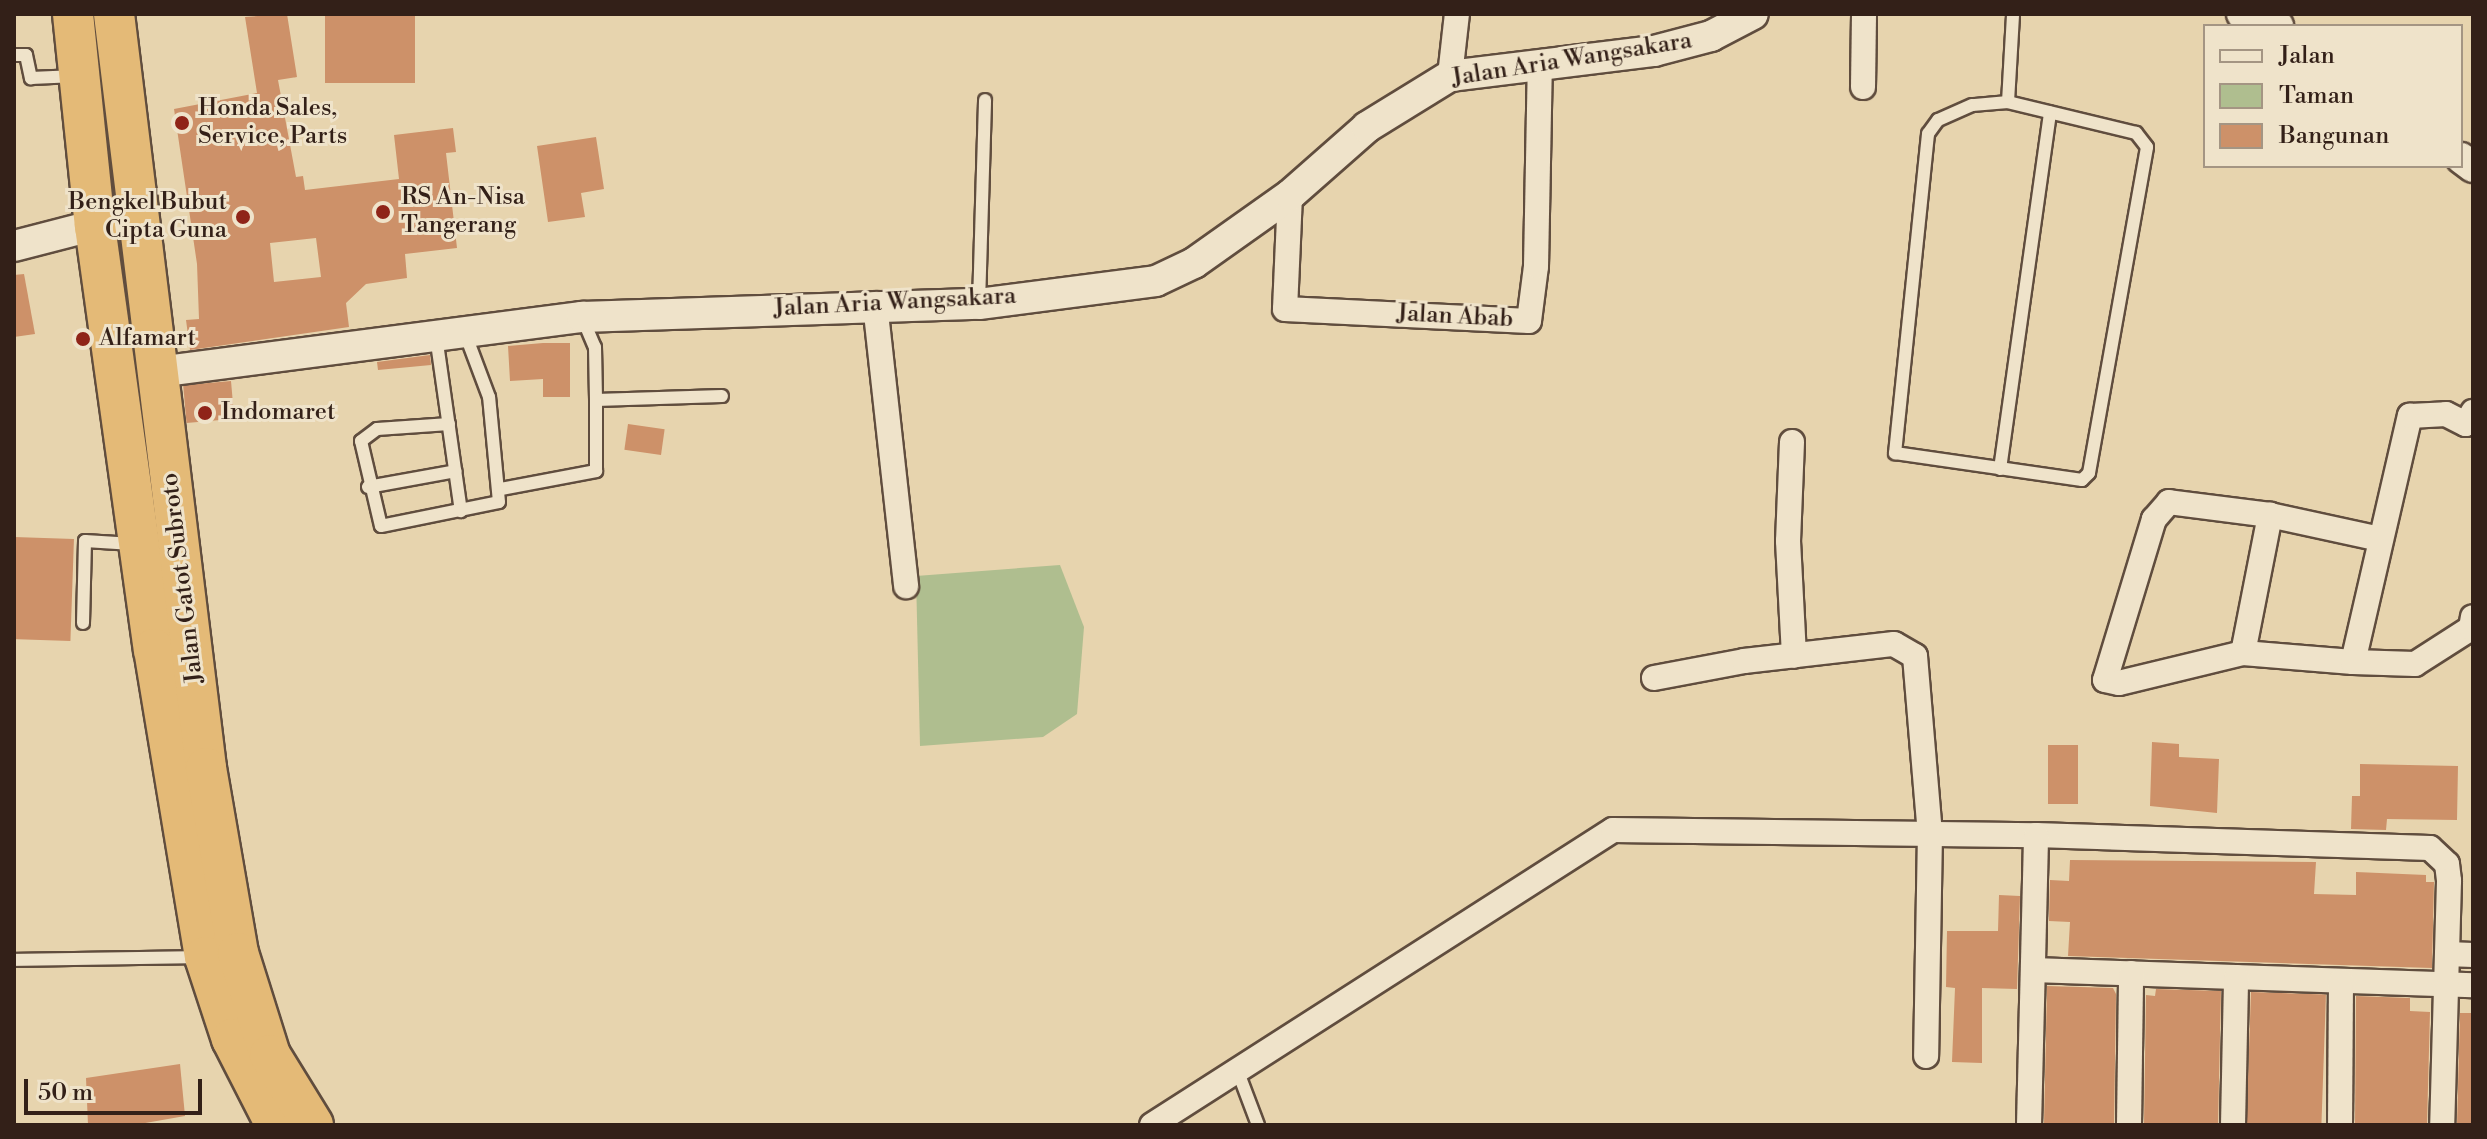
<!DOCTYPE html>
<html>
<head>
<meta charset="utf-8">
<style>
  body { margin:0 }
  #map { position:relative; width:2487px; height:1139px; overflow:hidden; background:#e7d4ae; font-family:"Libre Bodoni",serif }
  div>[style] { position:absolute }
  .green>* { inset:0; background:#afbe8f }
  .building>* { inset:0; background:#cd9169; transform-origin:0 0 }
  .roads { filter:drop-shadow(2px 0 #604d3e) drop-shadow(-2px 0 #604d3e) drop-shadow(0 2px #604d3e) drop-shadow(0 -2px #604d3e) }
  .service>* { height:12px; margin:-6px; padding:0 6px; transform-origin:6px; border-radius:6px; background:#efe3ca }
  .minor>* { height:24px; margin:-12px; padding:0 12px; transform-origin:12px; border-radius:12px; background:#efe3ca }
  .tertiary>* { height:30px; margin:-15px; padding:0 15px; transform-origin:15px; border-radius:15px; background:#efe3ca }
  .trunk>* { height:40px; margin:-20px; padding:0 20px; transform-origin:20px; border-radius:20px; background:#e4ba77 }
  .dots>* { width:22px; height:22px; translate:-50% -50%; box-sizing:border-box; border:4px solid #efe3ca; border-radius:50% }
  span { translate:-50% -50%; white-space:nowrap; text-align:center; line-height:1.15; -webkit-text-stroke:6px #efe3ca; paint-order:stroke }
  .street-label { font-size:24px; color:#332018 }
  .poi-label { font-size:24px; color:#332018 }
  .left { translate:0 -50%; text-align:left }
  .right { translate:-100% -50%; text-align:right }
  .frame { position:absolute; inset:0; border:16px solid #332018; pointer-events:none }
  .legend { position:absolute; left:2203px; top:24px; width:260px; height:144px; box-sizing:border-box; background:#efe3ca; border:2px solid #a49583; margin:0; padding:10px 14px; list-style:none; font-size:24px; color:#332018 }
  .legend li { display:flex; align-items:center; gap:16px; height:40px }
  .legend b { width:40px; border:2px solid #a49583 }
  .scale { position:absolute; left:24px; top:1079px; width:178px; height:36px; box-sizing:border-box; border:4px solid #332018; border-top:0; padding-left:10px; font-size:24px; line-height:28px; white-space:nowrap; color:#332018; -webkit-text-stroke:6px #efe3ca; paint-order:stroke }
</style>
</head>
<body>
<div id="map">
  <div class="green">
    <i style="clip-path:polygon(1060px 565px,1084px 627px,1077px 714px,1043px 737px,920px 746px,916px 576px)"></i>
  </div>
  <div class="building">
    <i style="clip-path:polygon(evenodd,287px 14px,297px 77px,278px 80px,296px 177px,303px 176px,305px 190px,399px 179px,394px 135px,453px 128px,456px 152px,446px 153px,457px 248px,405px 254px,407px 278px,366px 284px,346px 303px,349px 327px,190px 350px,186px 320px,199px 319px,197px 264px,174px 109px,257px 93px,245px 17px,287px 14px,316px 238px,321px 277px,274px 282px,270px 243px,316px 238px)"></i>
    <i style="left:325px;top:14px;width:90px;height:69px"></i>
    <i style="clip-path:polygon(596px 137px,604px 189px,581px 193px,585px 217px,548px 222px,537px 146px)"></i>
    <i style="clip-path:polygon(24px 274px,35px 334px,14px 337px,14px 275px)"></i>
    <i style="clip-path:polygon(543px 343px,570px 343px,570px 397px,543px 397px,543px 379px,510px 381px,508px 346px)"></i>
    <i style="clip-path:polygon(430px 355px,431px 365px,378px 370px,377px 362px)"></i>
    <i style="left:231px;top:381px;width:38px;height:48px;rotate:85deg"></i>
    <i style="left:628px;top:424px;width:37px;height:26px;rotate:8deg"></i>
    <i style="left:14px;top:537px;width:60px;height:102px;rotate:2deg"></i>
    <i style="clip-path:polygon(2152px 742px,2179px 744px,2179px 757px,2219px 759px,2217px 813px,2150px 806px)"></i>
    <i style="left:2048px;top:745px;width:30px;height:59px"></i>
    <i style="clip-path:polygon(2360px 764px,2458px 766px,2457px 820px,2387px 819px,2386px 830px,2351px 829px,2352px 796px,2360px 796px)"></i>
    <i style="clip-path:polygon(2070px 860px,2316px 862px,2314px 894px,2356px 895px,2356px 872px,2426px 875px,2426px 882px,2434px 882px,2432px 968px,2068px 956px,2070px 922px,2049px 921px,2050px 880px,2069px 881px)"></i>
    <i style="clip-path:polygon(1999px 895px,2020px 896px,2017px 989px,1982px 988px,1982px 1063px,1952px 1062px,1955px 988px,1946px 987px,1947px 931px,1998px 931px)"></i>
    <i style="clip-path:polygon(2047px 986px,2113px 988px,2116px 994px,2114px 1125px,2044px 1125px)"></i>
    <i style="clip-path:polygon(2156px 989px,2221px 991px,2218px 1125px,2144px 1125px,2146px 995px,2155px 996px)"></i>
    <i style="left:2251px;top:992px;width:75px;height:133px;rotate:2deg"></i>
    <i style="clip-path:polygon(2356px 996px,2410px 998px,2410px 1011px,2430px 1012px,2427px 1125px,2355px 1125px)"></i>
    <i style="clip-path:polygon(2460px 1013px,2473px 1013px,2473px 1125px,2457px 1125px)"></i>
    <i style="clip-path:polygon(180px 1064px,185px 1116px,134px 1125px,88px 1125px,86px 1078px)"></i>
  </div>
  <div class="roads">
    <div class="service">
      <i style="left:14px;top:55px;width:12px"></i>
      <i style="left:26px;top:55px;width:24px;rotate:78deg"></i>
      <i style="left:31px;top:78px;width:45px;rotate:-2.5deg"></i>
      <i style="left:2008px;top:102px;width:36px;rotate:175deg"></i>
      <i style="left:1972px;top:105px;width:37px;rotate:156deg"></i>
      <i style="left:1938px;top:120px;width:17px;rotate:126deg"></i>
      <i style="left:1928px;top:134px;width:321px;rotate:95.9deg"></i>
      <i style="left:1895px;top:453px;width:189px;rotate:8.2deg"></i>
      <i style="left:2082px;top:480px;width:10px;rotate:-45deg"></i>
      <i style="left:2089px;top:473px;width:331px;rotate:-79.9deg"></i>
      <i style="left:2147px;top:147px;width:18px;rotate:-128deg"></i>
      <i style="left:2136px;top:133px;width:132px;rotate:-166.4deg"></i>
      <i style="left:2008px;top:102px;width:88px;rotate:-86.7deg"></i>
      <i style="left:979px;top:304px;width:204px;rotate:-88.3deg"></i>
      <i style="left:582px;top:317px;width:33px;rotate:67deg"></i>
      <i style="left:595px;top:347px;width:53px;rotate:88.9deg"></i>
      <i style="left:596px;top:400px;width:126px;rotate:-1.8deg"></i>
      <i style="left:436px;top:336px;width:177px;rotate:81.9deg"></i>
      <i style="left:449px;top:424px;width:72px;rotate:176deg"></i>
      <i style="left:377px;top:429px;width:20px;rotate:143deg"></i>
      <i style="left:361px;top:441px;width:87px;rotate:76.8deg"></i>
      <i style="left:381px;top:526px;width:120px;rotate:-11.5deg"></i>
      <i style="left:499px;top:502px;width:105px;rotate:-95.4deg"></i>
      <i style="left:489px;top:397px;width:68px;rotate:-110.6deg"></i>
      <i style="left:2000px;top:469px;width:360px;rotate:-82deg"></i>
      <i style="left:368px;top:487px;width:89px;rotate:-10.3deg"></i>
      <i style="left:501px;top:489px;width:97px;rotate:-10.7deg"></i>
      <i style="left:596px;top:471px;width:71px;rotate:-90deg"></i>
      <i style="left:83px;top:623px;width:82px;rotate:-88.6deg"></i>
      <i style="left:85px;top:541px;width:48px;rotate:3.6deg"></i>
      <i style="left:14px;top:960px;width:185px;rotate:-0.9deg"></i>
      <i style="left:1238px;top:1072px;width:57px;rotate:69.3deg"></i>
    </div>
    <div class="minor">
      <i style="left:1450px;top:76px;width:62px;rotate:-83.6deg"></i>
      <i style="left:1863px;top:87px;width:73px;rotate:-89.2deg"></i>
      <i style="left:1290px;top:195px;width:114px;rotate:92.5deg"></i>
      <i style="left:1285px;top:309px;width:244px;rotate:2.8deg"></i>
      <i style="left:1529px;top:321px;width:55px;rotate:-82.7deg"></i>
      <i style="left:1536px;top:266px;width:203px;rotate:-88.9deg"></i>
      <i style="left:875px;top:304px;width:284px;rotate:83.7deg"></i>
      <i style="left:1792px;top:442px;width:99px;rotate:92.3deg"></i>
      <i style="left:1788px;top:541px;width:115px;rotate:87deg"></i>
      <i style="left:2380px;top:539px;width:113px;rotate:-167.7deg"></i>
      <i style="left:2270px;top:515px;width:102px;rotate:-172.7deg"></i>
      <i style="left:2169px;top:502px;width:23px;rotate:131deg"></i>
      <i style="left:2154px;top:519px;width:168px;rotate:106.9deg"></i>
      <i style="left:2105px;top:680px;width:14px;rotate:12deg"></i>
      <i style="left:2119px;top:683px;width:128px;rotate:-13.6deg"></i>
      <i style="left:2243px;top:653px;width:110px;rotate:4.7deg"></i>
      <i style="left:2353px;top:662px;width:253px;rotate:-77deg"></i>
      <i style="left:2410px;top:416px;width:36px;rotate:-3deg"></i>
      <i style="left:2446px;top:414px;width:22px;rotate:27deg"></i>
      <i style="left:2466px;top:424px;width:14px;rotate:-60deg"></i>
      <i style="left:2243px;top:653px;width:141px;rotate:-78.9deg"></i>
      <i style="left:2353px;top:662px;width:62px;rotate:1.8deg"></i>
      <i style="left:2415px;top:664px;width:67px;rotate:-32.7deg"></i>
      <i style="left:2471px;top:628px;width:11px;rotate:-80deg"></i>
      <i style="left:1654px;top:678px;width:92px;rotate:-10.7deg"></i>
      <i style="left:1744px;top:661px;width:151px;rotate:-6.5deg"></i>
      <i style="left:1894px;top:644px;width:24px;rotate:30deg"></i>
      <i style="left:1915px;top:656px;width:178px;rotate:85.2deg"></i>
      <i style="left:1930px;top:833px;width:223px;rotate:91deg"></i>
      <i style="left:2447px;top:954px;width:26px;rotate:2deg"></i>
      <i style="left:2033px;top:970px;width:440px;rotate:2deg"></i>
      <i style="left:1152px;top:1125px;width:547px;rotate:-32.62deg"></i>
      <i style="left:1613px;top:830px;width:423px;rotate:0.7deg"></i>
      <i style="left:2036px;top:835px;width:394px;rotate:1.9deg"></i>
      <i style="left:2430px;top:848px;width:23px;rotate:43deg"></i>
      <i style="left:2447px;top:864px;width:17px;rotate:83deg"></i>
      <i style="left:2449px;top:881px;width:244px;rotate:91.6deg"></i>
      <i style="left:2029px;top:1125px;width:290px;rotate:-88.6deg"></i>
      <i style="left:2129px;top:1125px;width:152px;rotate:-89.2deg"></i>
      <i style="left:2233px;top:1125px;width:148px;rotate:-88.8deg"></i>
      <i style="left:2340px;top:1125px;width:144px;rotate:-89.6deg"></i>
    </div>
    <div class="tertiary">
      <i style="left:2242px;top:14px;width:38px;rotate:18deg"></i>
      <i style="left:2461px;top:158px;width:15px;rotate:37deg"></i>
      <i style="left:14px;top:246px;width:128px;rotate:-14.5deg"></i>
      <i style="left:158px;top:372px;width:428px;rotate:-7.4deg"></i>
      <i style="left:582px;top:317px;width:397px;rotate:-1.9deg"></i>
      <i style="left:979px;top:304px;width:178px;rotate:-7.4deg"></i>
      <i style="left:1156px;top:281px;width:42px;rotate:-25.3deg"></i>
      <i style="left:1194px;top:263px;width:118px;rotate:-35.3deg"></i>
      <i style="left:1290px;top:195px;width:103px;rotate:-41.4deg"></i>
      <i style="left:1367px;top:127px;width:97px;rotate:-31.6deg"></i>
      <i style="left:1450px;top:76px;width:206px;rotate:-7deg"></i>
      <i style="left:1654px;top:51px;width:59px;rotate:-14.7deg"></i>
      <i style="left:1711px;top:36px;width:47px;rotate:-27.6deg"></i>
    </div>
    <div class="trunk">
      <i style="left:73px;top:14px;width:213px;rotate:84.1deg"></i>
      <i style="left:95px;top:226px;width:427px;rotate:82.1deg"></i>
      <i style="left:154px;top:649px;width:312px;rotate:80.6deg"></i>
      <i style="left:205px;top:957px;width:86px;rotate:71.8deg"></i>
      <i style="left:232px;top:1039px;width:97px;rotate:62.9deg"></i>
      <i style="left:114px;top:14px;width:760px;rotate:83.04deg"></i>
      <i style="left:206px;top:768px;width:188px;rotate:80.2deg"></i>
      <i style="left:238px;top:953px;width:107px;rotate:72.6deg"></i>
      <i style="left:270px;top:1055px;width:82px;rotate:58.4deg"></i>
    </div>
  </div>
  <div class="dots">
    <i style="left:182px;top:123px;background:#8f2418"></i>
    <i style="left:383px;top:212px;background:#8f2418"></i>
    <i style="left:243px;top:217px;background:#8f2418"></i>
    <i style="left:83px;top:339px;background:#8f2418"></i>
    <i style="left:205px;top:413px;background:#8f2418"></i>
  </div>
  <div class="street-label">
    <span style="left:1572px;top:60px;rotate:-9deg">Jalan Aria Wangsakara</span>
    <span style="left:895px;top:303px;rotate:-3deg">Jalan Aria Wangsakara</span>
    <span style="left:1455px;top:317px;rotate:3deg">Jalan Abab</span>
    <span style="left:183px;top:578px;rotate:-97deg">Jalan Gatot Subroto</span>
  </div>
  <div class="poi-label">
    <span class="left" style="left:198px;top:123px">Honda Sales,<br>Service, Parts</span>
    <span class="left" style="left:401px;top:212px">RS An-Nisa<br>Tangerang</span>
    <span class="right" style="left:227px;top:217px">Bengkel Bubut<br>Cipta Guna</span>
    <span class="left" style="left:99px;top:339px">Alfamart</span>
    <span class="left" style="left:221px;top:413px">Indomaret</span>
  </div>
  <div class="frame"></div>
  <ul class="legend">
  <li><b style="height:10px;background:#efe3ca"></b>Jalan</li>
  <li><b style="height:22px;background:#afbe8f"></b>Taman</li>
  <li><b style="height:22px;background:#cd9169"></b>Bangunan</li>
  </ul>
  <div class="scale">50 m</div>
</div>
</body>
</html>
